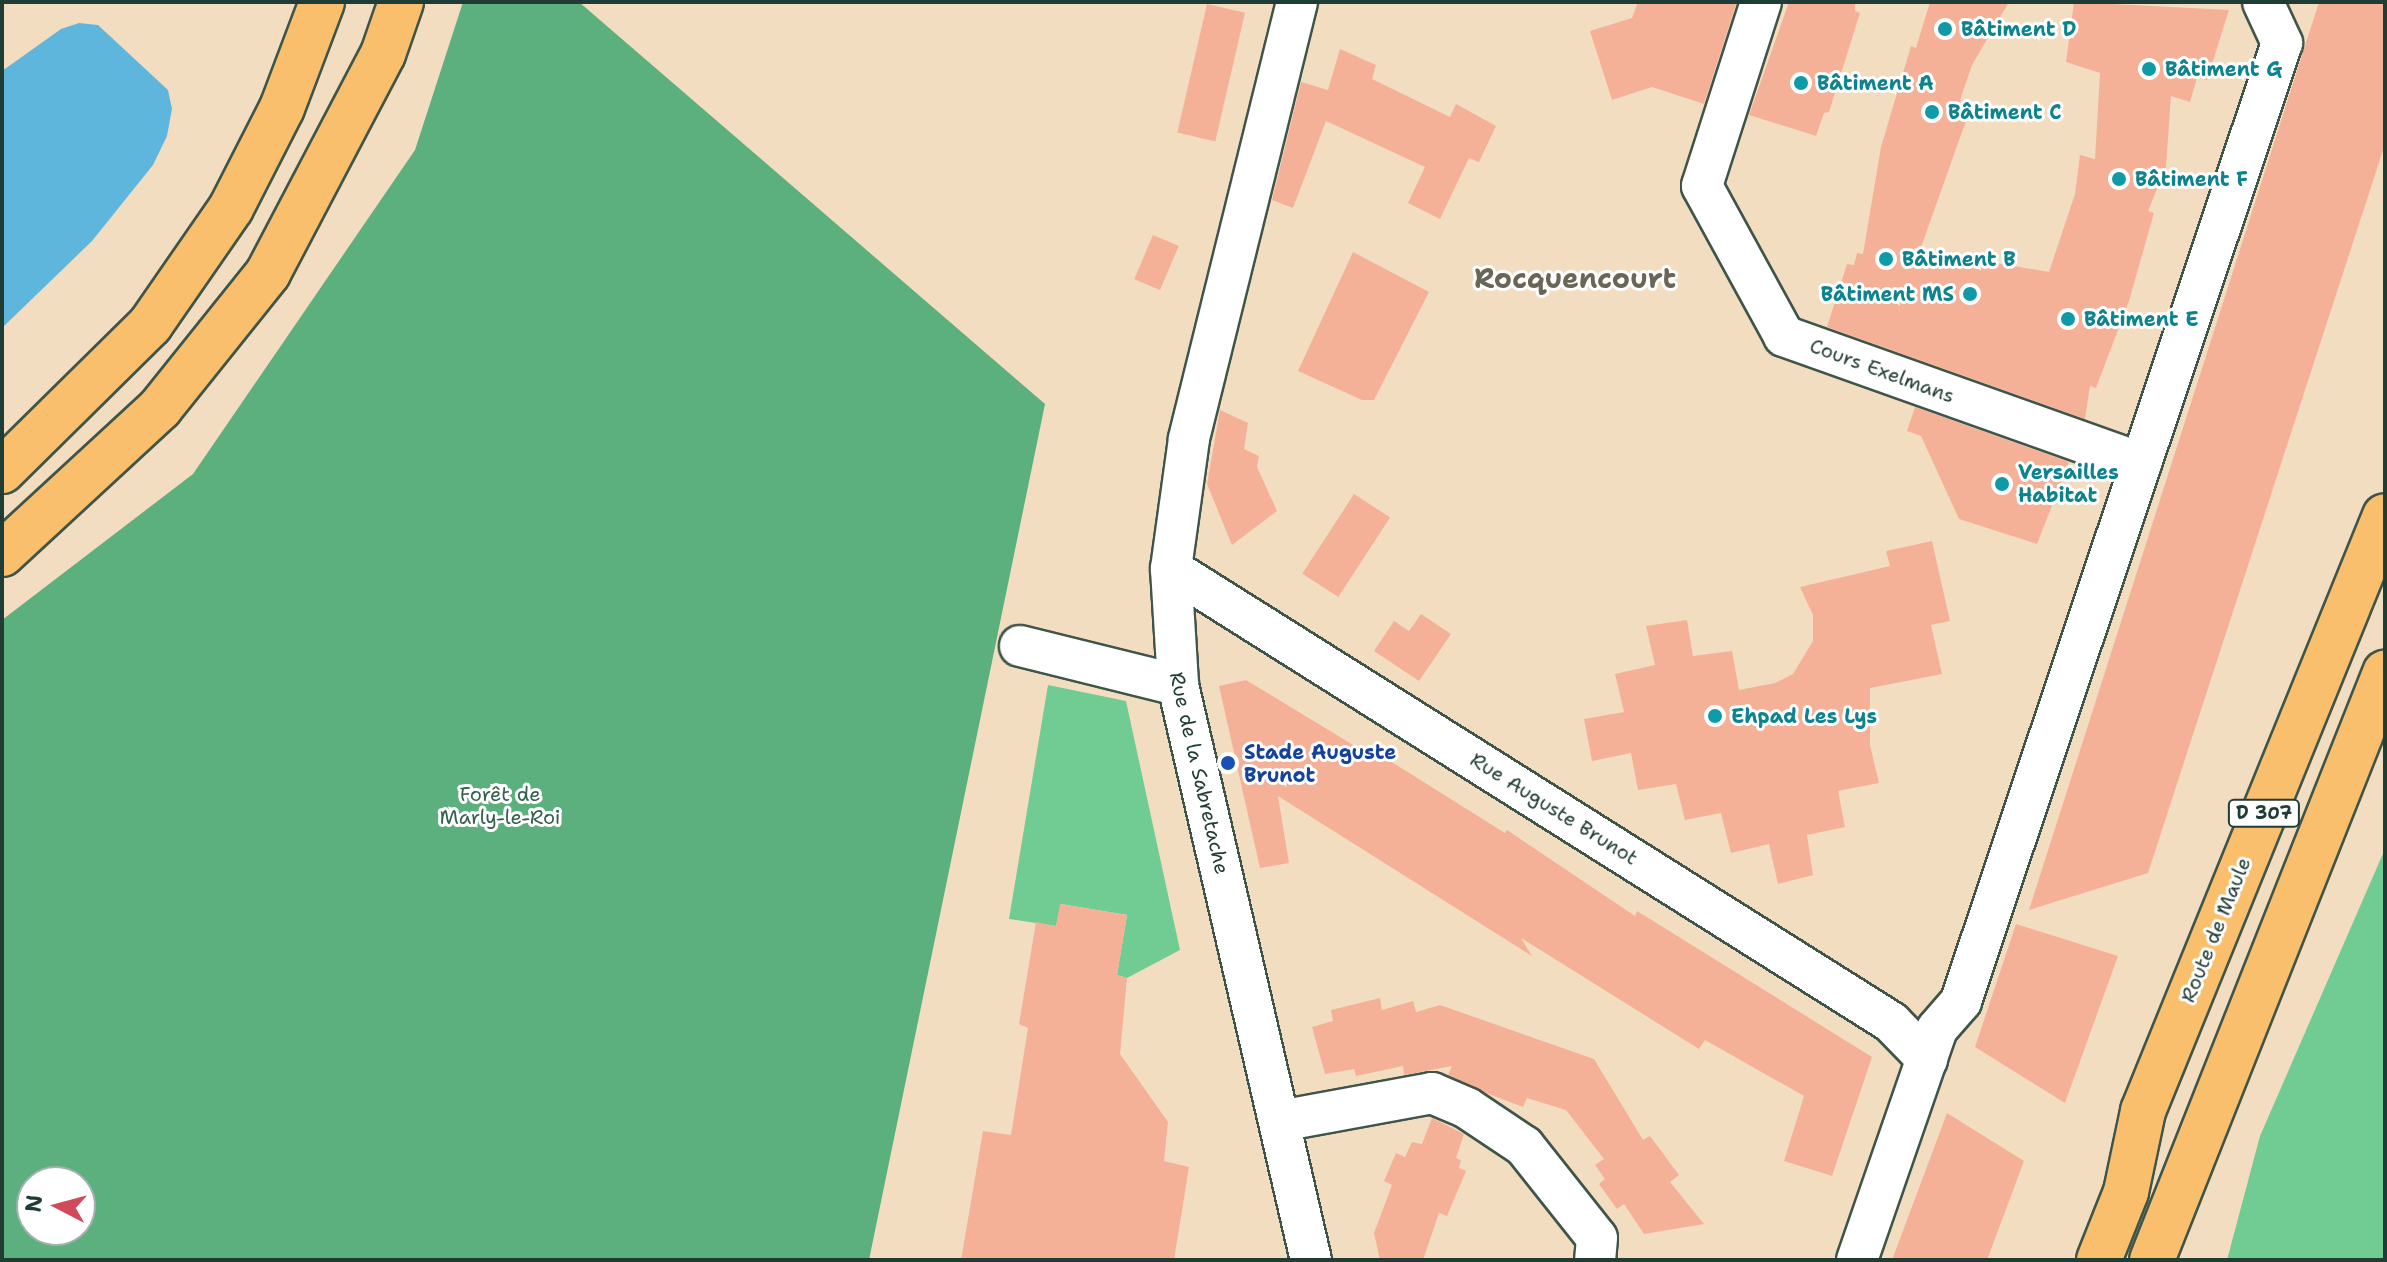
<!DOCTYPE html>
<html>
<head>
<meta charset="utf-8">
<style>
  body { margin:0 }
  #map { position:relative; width:2387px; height:1262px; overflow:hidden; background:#f3ddc0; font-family:"Shantell Sans",sans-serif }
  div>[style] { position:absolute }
  .green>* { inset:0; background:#71cc93 }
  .forest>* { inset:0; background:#5cb07d }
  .water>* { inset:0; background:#5fb6dc }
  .building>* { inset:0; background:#f5b197; transform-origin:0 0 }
  .roads { filter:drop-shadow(2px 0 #3f5549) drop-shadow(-2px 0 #3f5549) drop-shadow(0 2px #3f5549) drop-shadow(0 -2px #3f5549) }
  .minor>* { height:40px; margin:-20px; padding:0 20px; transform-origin:20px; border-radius:20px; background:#fff }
  .major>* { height:44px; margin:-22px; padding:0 22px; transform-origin:22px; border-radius:22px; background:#f9bf6d }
  .highway>* { height:44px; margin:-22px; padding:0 22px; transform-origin:22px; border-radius:22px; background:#f9bf6d }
  .dots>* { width:22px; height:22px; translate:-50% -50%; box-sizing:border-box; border:4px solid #fff; border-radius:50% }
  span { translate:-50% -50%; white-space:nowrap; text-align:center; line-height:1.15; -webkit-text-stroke:6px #fff; paint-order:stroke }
  .shield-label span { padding:2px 6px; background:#fff; border:2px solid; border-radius:6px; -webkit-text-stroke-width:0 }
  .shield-label { font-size:18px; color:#1f3d34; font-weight:700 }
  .culture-label { font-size:20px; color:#0d838f; font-weight:700 }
  .left { translate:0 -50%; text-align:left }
  .right { translate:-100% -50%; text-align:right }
  .street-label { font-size:20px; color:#1f3d34 }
  .transit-label { font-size:20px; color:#164399; font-weight:700 }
  .park-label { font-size:20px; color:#34614c }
  .district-label { font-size:28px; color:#6a6657; font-weight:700 }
  .frame { position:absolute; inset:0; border:4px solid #1f3d34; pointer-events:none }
  .north { position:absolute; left:16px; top:1166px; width:80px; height:80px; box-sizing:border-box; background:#fff; border:2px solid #a5b1ae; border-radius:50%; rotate:276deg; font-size:22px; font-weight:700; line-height:32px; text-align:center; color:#1f3d34 }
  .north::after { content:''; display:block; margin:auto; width:28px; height:36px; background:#d1495b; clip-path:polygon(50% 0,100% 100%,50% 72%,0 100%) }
</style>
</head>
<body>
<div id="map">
  <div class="green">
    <i style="clip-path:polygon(1048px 685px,1126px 701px,1180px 950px,1127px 978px,1117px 975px,1127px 915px,1061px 904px,1056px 926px,1009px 919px)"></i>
    <i style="clip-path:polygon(2385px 849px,2385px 1260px,2227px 1260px,2260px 1136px)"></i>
  </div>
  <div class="forest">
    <i style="clip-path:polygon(evenodd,463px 2px,579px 2px,1045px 404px,869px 1260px,2px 1260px,2px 620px,193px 474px,415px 150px,463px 2px,32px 1182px,80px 1182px,80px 1230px,32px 1230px,32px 1182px)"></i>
  </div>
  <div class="water">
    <i style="clip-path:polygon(79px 23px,98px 25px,168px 90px,172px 109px,167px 136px,153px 165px,92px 241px,2px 328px,2px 71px,61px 29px)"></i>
  </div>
  <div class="building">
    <i style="clip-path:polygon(1638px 2px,1736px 4px,1704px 104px,1652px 87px,1612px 100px,1590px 31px,1632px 18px)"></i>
    <i style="clip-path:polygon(1789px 2px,1855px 2px,1855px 11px,1860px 13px,1829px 112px,1824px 113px,1816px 136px,1749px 115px)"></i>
    <i style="clip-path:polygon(1930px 2px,2009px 2px,1972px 65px,1960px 100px,1972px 104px,1920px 250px,2049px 272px,2075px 194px,2080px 155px,2095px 159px,2100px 73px,2066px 62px,2074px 2px,2229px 10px,2207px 80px,2197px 78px,2190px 102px,2171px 96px,2166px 167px,2148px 211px,2154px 213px,2129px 301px,2096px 388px,2090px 386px,2085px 419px,1827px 327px,1847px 264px,1854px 265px,1857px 253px,1863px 254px,1881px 147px,1911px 46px,1916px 48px)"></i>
    <i style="clip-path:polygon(2319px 2px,2385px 2px,2385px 144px,2148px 873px,2029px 910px)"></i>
    <i style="left:1207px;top:4px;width:39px;height:132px;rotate:13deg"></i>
    <i style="clip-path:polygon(1340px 49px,1376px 65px,1372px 79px,1450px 117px,1456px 104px,1496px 126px,1479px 162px,1469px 158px,1440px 219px,1408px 203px,1425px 167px,1326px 121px,1293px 208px,1272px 200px,1301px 82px,1328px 90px)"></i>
    <i style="left:1153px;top:235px;width:28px;height:48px;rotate:23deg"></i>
    <i style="clip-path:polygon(1353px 252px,1429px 292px,1374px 400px,1362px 400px,1298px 371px)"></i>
    <i style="clip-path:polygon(1915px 407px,2069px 462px,2037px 544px,1959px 519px,1921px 436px,1907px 431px)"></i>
    <i style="clip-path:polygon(1220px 410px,1248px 423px,1244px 449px,1259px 456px,1257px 467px,1277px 511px,1232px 545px,1207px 484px)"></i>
    <i style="left:1354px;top:494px;width:43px;height:95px;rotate:33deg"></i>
    <i style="clip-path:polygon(1932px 541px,1950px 621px,1931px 625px,1942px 674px,1870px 688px,1870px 745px,1879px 783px,1838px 791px,1845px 827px,1807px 835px,1813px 875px,1778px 884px,1769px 844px,1731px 853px,1721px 813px,1685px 820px,1676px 784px,1638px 790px,1631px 753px,1592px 761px,1584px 719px,1624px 712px,1615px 674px,1655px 665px,1646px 626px,1687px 620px,1693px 656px,1732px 651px,1739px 690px,1775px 683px,1793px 674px,1813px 641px,1813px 615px,1800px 587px,1890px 566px,1886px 551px)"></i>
    <i style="clip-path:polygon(1421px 614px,1451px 634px,1419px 681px,1374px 651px,1394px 621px,1409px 631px)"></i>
    <i style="clip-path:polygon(1246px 680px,1368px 754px,1371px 749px,1505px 833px,1507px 830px,1635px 916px,1637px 911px,1872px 1057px,1832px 1176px,1784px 1161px,1804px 1096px,1705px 1040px,1699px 1049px,1521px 938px,1532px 956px,1278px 796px,1289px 863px,1260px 868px,1219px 686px)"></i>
    <i style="clip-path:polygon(1060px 904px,1127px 915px,1117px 975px,1127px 978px,1120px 1054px,1168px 1122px,1164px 1161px,1189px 1167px,1174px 1260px,961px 1260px,983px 1131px,1011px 1135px,1028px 1028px,1019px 1024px,1036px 922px,1056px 926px)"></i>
    <i style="clip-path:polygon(2016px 924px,2118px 956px,2065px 1103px,1975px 1047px)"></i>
    <i style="clip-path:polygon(1380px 998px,1382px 1010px,1413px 1001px,1416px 1012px,1440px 1005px,1594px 1059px,1643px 1140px,1650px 1136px,1679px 1175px,1670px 1182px,1704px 1224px,1644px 1234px,1624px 1204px,1617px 1209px,1599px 1184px,1605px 1179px,1595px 1165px,1604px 1159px,1566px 1110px,1527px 1098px,1523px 1107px,1486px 1093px,1448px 1075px,1452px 1066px,1404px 1075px,1403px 1066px,1356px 1076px,1354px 1069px,1325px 1074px,1312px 1027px,1333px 1021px,1331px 1010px)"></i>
    <i style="clip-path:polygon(1947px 1113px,2024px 1161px,1987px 1260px,1892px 1260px)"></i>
    <i style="clip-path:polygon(1432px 1118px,1464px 1134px,1456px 1158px,1461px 1160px,1459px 1168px,1466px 1171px,1447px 1216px,1439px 1213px,1423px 1260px,1380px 1260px,1374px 1233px,1392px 1185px,1384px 1181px,1396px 1153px,1405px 1157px,1412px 1142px,1422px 1144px)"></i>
  </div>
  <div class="roads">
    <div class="minor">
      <i style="left:1297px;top:2px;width:450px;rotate:103.9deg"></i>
      <i style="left:1189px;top:439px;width:131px;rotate:97.9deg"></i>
      <i style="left:1171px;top:569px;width:116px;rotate:86.5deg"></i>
      <i style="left:1178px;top:685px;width:590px;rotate:76.98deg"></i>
      <i style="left:1761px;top:2px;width:193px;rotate:107.8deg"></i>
      <i style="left:1702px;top:186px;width:171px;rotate:61.3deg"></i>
      <i style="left:1784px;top:336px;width:379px;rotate:19.6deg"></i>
      <i style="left:1171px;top:569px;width:851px;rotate:32.18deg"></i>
      <i style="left:1891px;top:1022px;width:52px;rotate:45.8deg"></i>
      <i style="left:1020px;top:646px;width:163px;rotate:13.9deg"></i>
      <i style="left:1280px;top:1121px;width:155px;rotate:-10.4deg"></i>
      <i style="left:1432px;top:1093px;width:38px;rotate:23deg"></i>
      <i style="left:1467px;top:1108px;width:69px;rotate:33.7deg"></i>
      <i style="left:1524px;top:1146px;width:117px;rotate:51.6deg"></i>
      <i style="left:1597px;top:1238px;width:22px;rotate:95deg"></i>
      <i style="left:1857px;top:1260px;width:244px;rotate:-70.9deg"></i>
      <i style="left:1937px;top:1029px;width:37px;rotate:-49deg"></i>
      <i style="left:1961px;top:1001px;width:1010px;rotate:-71.48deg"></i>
      <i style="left:2282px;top:43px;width:45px;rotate:-114.9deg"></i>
    </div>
    <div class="major">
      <i style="left:2099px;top:1260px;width:73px;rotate:-68.3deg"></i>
      <i style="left:2126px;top:1192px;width:83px;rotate:-78.1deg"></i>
      <i style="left:2143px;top:1111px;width:642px;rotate:-67.87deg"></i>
      <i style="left:2152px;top:1260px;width:632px;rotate:-68.35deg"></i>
    </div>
    <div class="highway">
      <i style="left:2px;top:471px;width:208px;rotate:-44.6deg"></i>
      <i style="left:150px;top:325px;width:142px;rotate:-55.3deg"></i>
      <i style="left:231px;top:208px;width:112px;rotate:-63deg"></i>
      <i style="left:282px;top:108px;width:113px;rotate:-69.3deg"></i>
      <i style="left:2px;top:554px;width:215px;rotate:-42.7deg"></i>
      <i style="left:160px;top:408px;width:173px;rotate:-51.3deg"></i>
      <i style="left:268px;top:273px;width:247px;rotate:-62.3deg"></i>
      <i style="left:383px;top:54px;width:55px;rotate:-70.9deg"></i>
    </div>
  </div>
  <div class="dots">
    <i style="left:1945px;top:29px;background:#0f9aa8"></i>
    <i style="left:2149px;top:69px;background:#0f9aa8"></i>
    <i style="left:1801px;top:83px;background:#0f9aa8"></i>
    <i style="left:1932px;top:112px;background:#0f9aa8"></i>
    <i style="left:2119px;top:179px;background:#0f9aa8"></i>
    <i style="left:1886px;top:259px;background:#0f9aa8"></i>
    <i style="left:1970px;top:294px;background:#0f9aa8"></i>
    <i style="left:2068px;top:319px;background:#0f9aa8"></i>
    <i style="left:2002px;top:484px;background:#0f9aa8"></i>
    <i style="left:1715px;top:716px;background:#0f9aa8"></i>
    <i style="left:1228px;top:763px;background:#1a4fb4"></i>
  </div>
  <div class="shield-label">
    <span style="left:2264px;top:813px">D 307</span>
  </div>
  <div class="culture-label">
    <span class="left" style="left:1961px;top:29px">Bâtiment D</span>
    <span class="left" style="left:2165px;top:69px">Bâtiment G</span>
    <span class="left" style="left:1817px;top:83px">Bâtiment A</span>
    <span class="left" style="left:1948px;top:112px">Bâtiment C</span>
    <span class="left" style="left:2135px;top:179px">Bâtiment F</span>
    <span class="left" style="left:1902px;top:259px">Bâtiment B</span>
    <span class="right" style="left:1954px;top:294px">Bâtiment MS</span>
    <span class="left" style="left:2084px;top:319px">Bâtiment E</span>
    <span class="left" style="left:2018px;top:484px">Versailles<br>Habitat</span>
    <span class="left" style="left:1731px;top:716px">Ehpad Les Lys</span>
  </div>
  <div class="street-label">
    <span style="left:1882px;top:371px;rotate:20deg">Cours Exelmans</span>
    <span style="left:1199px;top:773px;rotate:77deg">Rue de la Sabretache</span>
    <span style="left:1554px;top:809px;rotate:32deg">Rue Auguste Brunot</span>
    <span style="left:2216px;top:930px;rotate:-68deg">Route de Maule</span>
  </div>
  <div class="transit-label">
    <span class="left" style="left:1244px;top:764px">Stade Auguste<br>Brunot</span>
  </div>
  <div class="park-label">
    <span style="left:500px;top:806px">Forêt de<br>Marly-le-Roi</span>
  </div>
  <div class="district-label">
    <span style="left:1575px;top:278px">Rocquencourt</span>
  </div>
  <div class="frame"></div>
  <div class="north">N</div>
</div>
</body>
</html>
